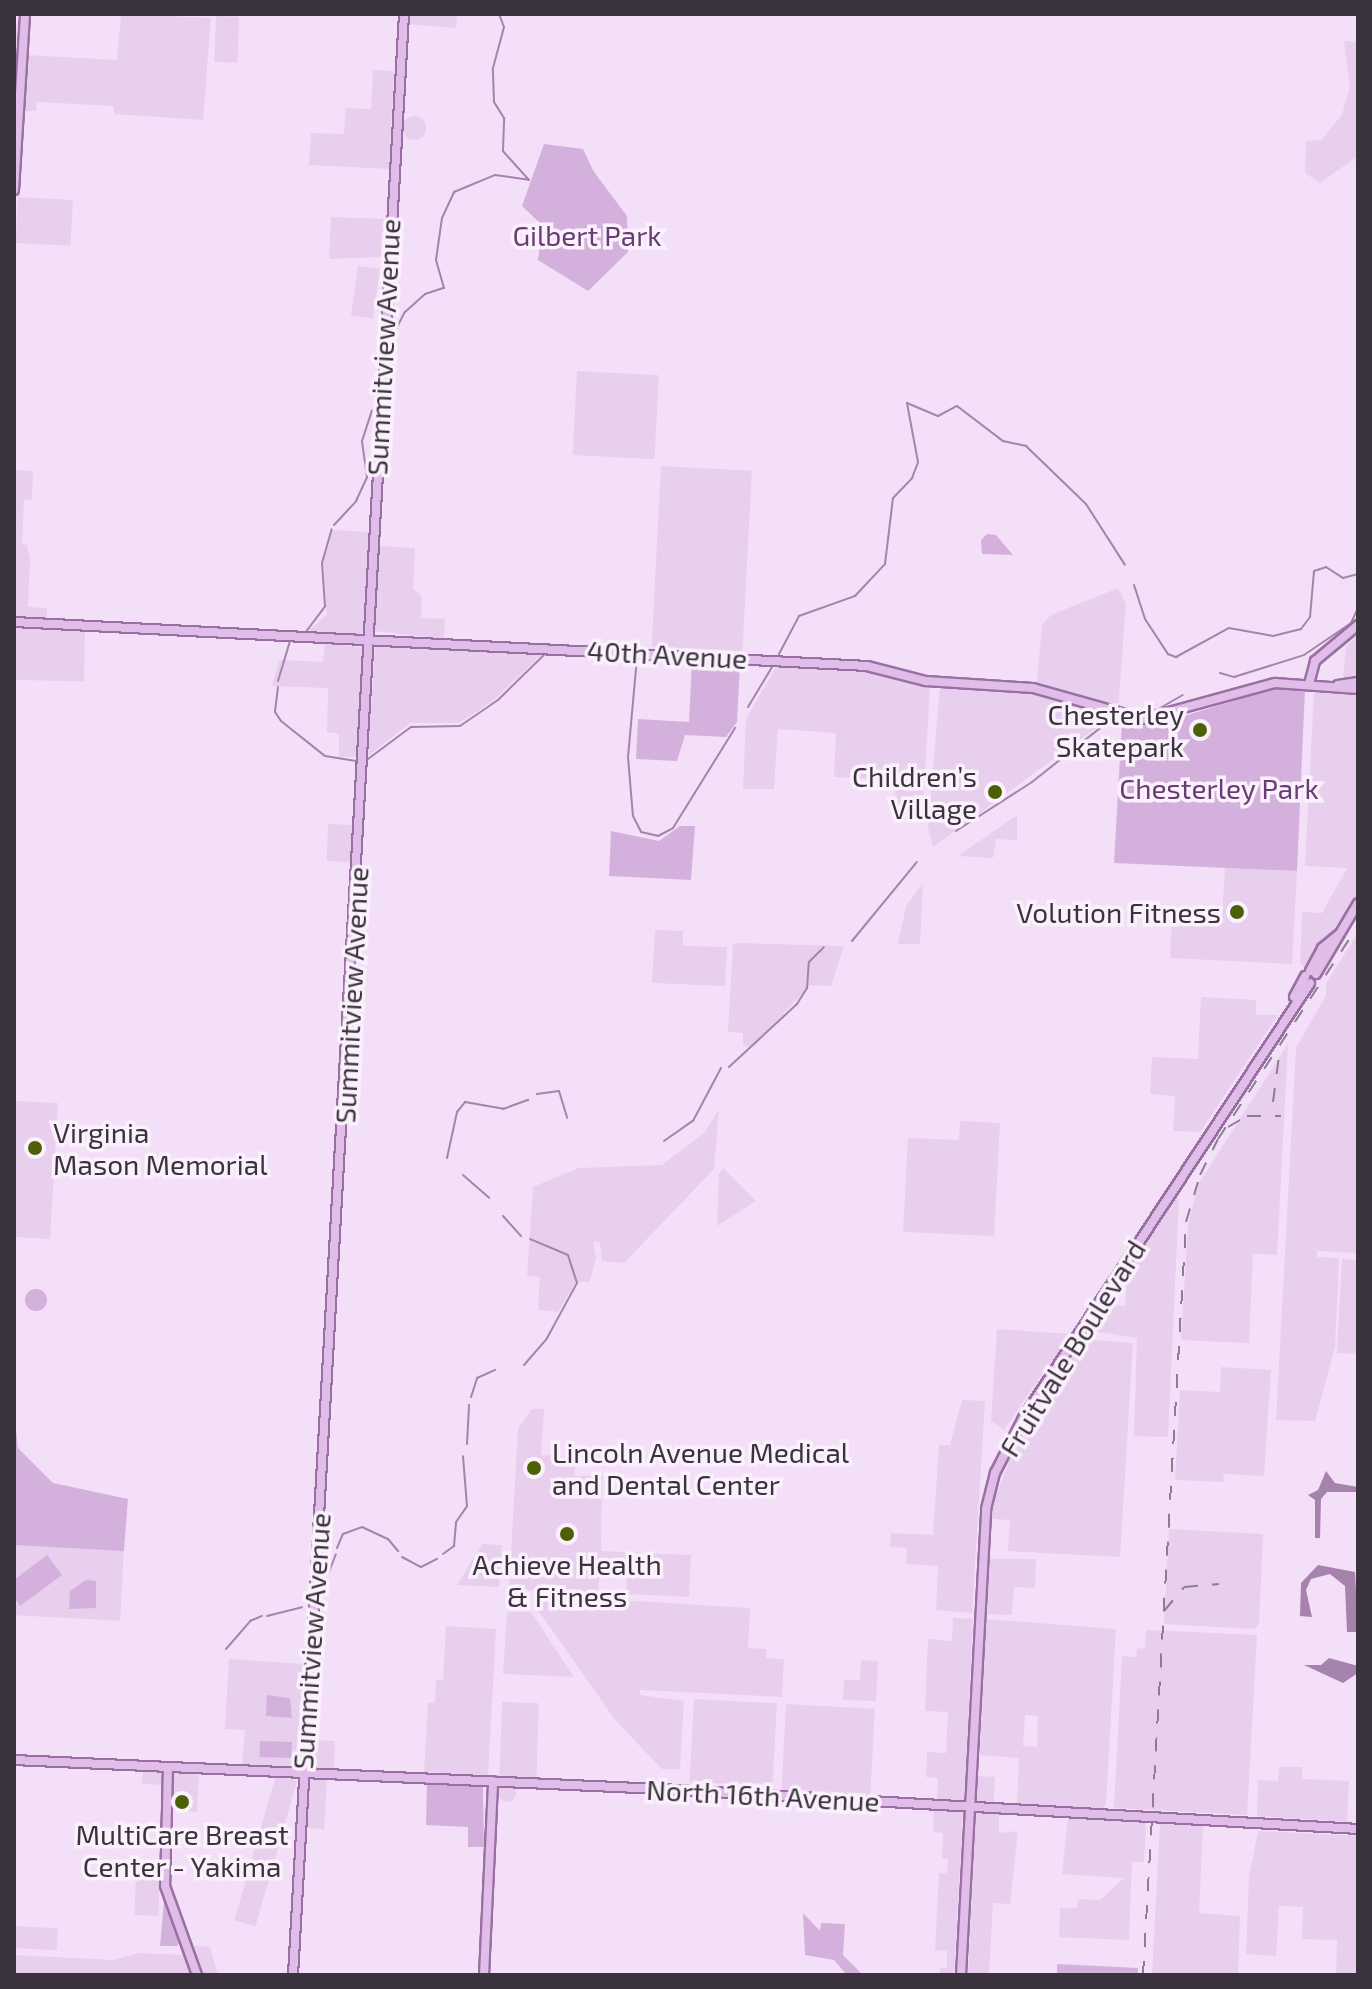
<!DOCTYPE html>
<html>
<head>
<meta charset="utf-8">
<style>
  body { margin:0 }
  #map { position:relative; width:1372px; height:1989px; overflow:hidden; background:#f4dff9; font-family:"Exo 2",sans-serif }
  div>[style] { position:absolute }
  .built>* { inset:0; background:#e8cfee; transform-origin:0 0 }
  .round { border-radius:50% }
  .green>* { inset:0; background:#d4b1dc; transform-origin:0 0 }
  .water>* { inset:0; background:#a583ad }
  .stream>* { height:2px; margin:-1px; padding:0 1px; transform-origin:1px; border-radius:1px; background:#a583ad }
  .roads { filter:drop-shadow(2px 0 #9a70a3) drop-shadow(-2px 0 #9a70a3) drop-shadow(0 2px #9a70a3) drop-shadow(0 -2px #9a70a3) }
  .major>* { height:8px; margin:-4px; padding:0 4px; transform-origin:4px; border-radius:4px; background:#e1bde9 }
  .rail>* { height:2px; margin-top:-1px; transform-origin:0; background:repeating-linear-gradient(90deg,#8c7e8f 0 14px,transparent 0 28px) }
  .dots>* { width:22px; height:22px; translate:-50% -50%; box-sizing:border-box; border:4px solid #faf1fc; border-radius:50% }
  span { translate:-50% -50%; white-space:nowrap; text-align:center; line-height:1.15; -webkit-text-stroke:7px #faf1fc; paint-order:stroke }
  .park-label { font-size:28px; color:#683c73 }
  .street-label { font-size:28px; color:#3a323c }
  .poi-label { font-size:28px; color:#3a323c }
  .right { translate:-100% -50%; text-align:right }
  .left { translate:0 -50%; text-align:left }
  .frame { position:absolute; inset:0; border:16px solid #3a323c; pointer-events:none }
</style>
</head>
<body>
<div id="map">
  <div class="built">
    <i style="clip-path:polygon(121px 14px,211px 18px,203px 120px,114px 114px,114px 106px,37px 102px,36px 111px,23px 111px,26px 55px,117px 60px)"></i>
    <i style="clip-path:polygon(409px 14px,457px 14px,456px 28px,408px 24px)"></i>
    <i style="left:216px;top:16px;width:23px;height:46px;rotate:2deg"></i>
    <i style="clip-path:polygon(14px 25px,19px 25px,14px 136px)"></i>
    <i style="clip-path:polygon(1344px 41px,1358px 42px,1358px 156px,1320px 183px,1305px 173px,1306px 141px,1321px 140px,1342px 115px,1350px 86px)"></i>
    <i style="clip-path:polygon(373px 70px,394px 71px,389px 169px,309px 165px,311px 133px,344px 134px,346px 108px,371px 109px)"></i>
    <i class="round" style="left:402px;top:116px;width:24px;height:24px"></i>
    <i style="left:18px;top:197px;width:55px;height:46px;rotate:3deg"></i>
    <i style="clip-path:polygon(331px 217px,385px 219px,381px 257px,329px 259px)"></i>
    <i style="left:358px;top:266px;width:22px;height:50px;rotate:8deg"></i>
    <i style="left:577px;top:371px;width:82px;height:84px;rotate:3deg"></i>
    <i style="left:661px;top:466px;width:91px;height:181px;rotate:3deg"></i>
    <i style="clip-path:polygon(14px 470px,33px 471px,32px 500px,24px 500px,22px 544px,27px 545px,30px 560px,28px 607px,47px 608px,47px 620px,14px 618px)"></i>
    <i style="clip-path:polygon(333px 530px,369px 532px,365px 631px,359px 635px,305px 634px,327px 614px,323px 563px)"></i>
    <i style="clip-path:polygon(378px 546px,415px 548px,413px 588px,422px 597px,421px 618px,445px 619px,444px 639px,374px 631px)"></i>
    <i style="clip-path:polygon(1118px 588px,1126px 604px,1118px 710px,1037px 682px,1042px 625px,1051px 615px)"></i>
    <i style="left:14px;top:627px;width:71px;height:53px;rotate:1deg"></i>
    <i style="clip-path:polygon(1358px 634px,1358px 680px,1343px 680px,1346px 647px)"></i>
    <i style="clip-path:polygon(325px 642px,363px 648px,359px 757px,339px 757px,339px 734px,327px 732px,328px 688px,272px 686px,279px 660px,323px 662px)"></i>
    <i style="clip-path:polygon(375px 645px,543px 653px,494px 700px,459px 723px,410px 723px,368px 756px)"></i>
    <i style="clip-path:polygon(776px 667px,871px 672px,930px 689px,922px 816px,894px 814px,896px 780px,834px 777px,836px 733px,778px 729px,774px 789px,743px 789px,746px 719px)"></i>
    <i style="clip-path:polygon(940px 687px,1041px 694px,1110px 718px,933px 847px,928px 827px)"></i>
    <i style="clip-path:polygon(1314px 692px,1358px 695px,1358px 894px,1306px 969px,1300px 963px,1302px 912px,1322px 913px,1347px 868px,1305px 866px)"></i>
    <i style="clip-path:polygon(1017px 815px,1017px 840px,996px 839px,993px 858px,958px 856px)"></i>
    <i style="left:328px;top:824px;width:27px;height:37px;rotate:2deg"></i>
    <i style="clip-path:polygon(1225px 868px,1297px 871px,1292px 964px,1170px 958px,1172px 914px,1222px 916px)"></i>
    <i style="clip-path:polygon(923px 883px,920px 944px,898px 944px,906px 906px)"></i>
    <i style="clip-path:polygon(655px 930px,683px 931px,683px 946px,727px 947px,725px 986px,652px 983px)"></i>
    <i style="clip-path:polygon(1358px 933px,1358px 1253px,1317px 1251px,1317px 1257px,1339px 1258px,1335px 1347px,1315px 1421px,1276px 1420px,1296px 1047px,1326px 996px,1326px 983px)"></i>
    <i style="clip-path:polygon(733px 944px,737px 943px,844px 946px,831px 986px,810px 985px,753px 1047px,743px 1046px,743px 1033px,728px 1032px)"></i>
    <i style="clip-path:polygon(1201px 997px,1256px 1000px,1256px 1015px,1278px 1015px,1200px 1132px,1173px 1131px,1175px 1096px,1150px 1094px,1152px 1057px,1198px 1059px)"></i>
    <i style="clip-path:polygon(1288px 1044px,1277px 1255px,1253px 1254px,1249px 1343px,1181px 1340px,1188px 1226px,1197px 1186px)"></i>
    <i style="clip-path:polygon(14px 1101px,58px 1103px,50px 1239px,14px 1237px)"></i>
    <i style="clip-path:polygon(719px 1109px,714px 1169px,624px 1263px,602px 1261px,600px 1242px,593px 1241px,596px 1257px,590px 1282px,576px 1282px,558px 1312px,538px 1310px,540px 1277px,527px 1276px,533px 1187px,579px 1168px,662px 1165px,704px 1133px)"></i>
    <i style="clip-path:polygon(960px 1121px,1000px 1123px,994px 1236px,903px 1232px,908px 1138px,959px 1140px)"></i>
    <i style="clip-path:polygon(723px 1168px,756px 1201px,717px 1226px,719px 1174px)"></i>
    <i style="clip-path:polygon(1173px 1196px,1179px 1199px,1168px 1437px,1134px 1436px,1137px 1338px,1087px 1330px,1104px 1305px,1125px 1306px,1128px 1266px)"></i>
    <i style="clip-path:polygon(1342px 1259px,1358px 1260px,1358px 1354px,1337px 1353px)"></i>
    <i style="clip-path:polygon(997px 1329px,1070px 1334px,1004px 1430px,991px 1421px)"></i>
    <i style="clip-path:polygon(1082px 1339px,1133px 1343px,1120px 1557px,1008px 1551px,1010px 1520px,991px 1519px,996px 1495px,1018px 1439px)"></i>
    <i style="clip-path:polygon(1221px 1367px,1271px 1370px,1264px 1476px,1224px 1474px,1223px 1482px,1175px 1480px,1180px 1390px,1220px 1392px)"></i>
    <i style="clip-path:polygon(962px 1400px,985px 1401px,972px 1613px,936px 1610px,938px 1566px,906px 1564px,907px 1548px,890px 1547px,891px 1533px,933px 1535px,939px 1445px,950px 1445px)"></i>
    <i style="clip-path:polygon(532px 1409px,544px 1409px,541px 1455px,575px 1457px,575px 1476px,602px 1476px,601px 1551px,691px 1555px,689px 1597px,626px 1594px,627px 1577px,600px 1575px,598px 1594px,509px 1589px,518px 1429px)"></i>
    <i style="clip-path:polygon(1169px 1529px,1263px 1534px,1259px 1624px,1254px 1629px,1164px 1624px)"></i>
    <i style="clip-path:polygon(482px 1544px,502px 1545px,499px 1587px,457px 1585px)"></i>
    <i style="left:14px;top:1545px;width:110px;height:70px;rotate:3deg"></i>
    <i style="clip-path:polygon(990px 1559px,1036px 1559px,1035px 1588px,1014px 1587px,1012px 1615px,985px 1614px)"></i>
    <i style="clip-path:polygon(536px 1595px,750px 1608px,748px 1648px,766px 1649px,766px 1658px,784px 1659px,782px 1697px,640px 1690px,640px 1695px,684px 1701px,680px 1769px,662px 1769px,616px 1721px,535px 1606px)"></i>
    <i style="clip-path:polygon(507px 1612px,531px 1612px,574px 1677px,503px 1674px)"></i>
    <i style="clip-path:polygon(953px 1618px,973px 1619px,964px 1803px,937px 1802px,938px 1778px,926px 1777px,927px 1752px,946px 1753px,948px 1712px,925px 1711px,928px 1639px,952px 1641px)"></i>
    <i style="clip-path:polygon(evenodd,985px 1619px,1116px 1629px,1106px 1805px,1101px 1809px,1017px 1804px,1019px 1758px,980px 1755px,985px 1619px,1025px 1715px,1038px 1716px,1037px 1747px,1023px 1746px,1025px 1715px)"></i>
    <i style="clip-path:polygon(446px 1626px,496px 1629px,488px 1775px,424px 1772px,428px 1703px,435px 1703px,436px 1680px,443px 1680px)"></i>
    <i style="clip-path:polygon(1146px 1630px,1257px 1635px,1247px 1815px,1114px 1808px,1122px 1656px,1136px 1657px,1137px 1648px,1145px 1649px)"></i>
    <i style="clip-path:polygon(229px 1659px,304px 1664px,298px 1769px,242px 1766px,245px 1730px,225px 1729px)"></i>
    <i style="clip-path:polygon(861px 1660px,878px 1661px,876px 1701px,843px 1700px,844px 1680px,860px 1680px)"></i>
    <i style="left:694px;top:1699px;width:83px;height:83px;rotate:3deg"></i>
    <i style="left:502px;top:1702px;width:37px;height:74px;rotate:2deg"></i>
    <i style="left:786px;top:1704px;width:89px;height:87px;rotate:3deg"></i>
    <i style="left:309px;top:1740px;width:26px;height:28px;rotate:2deg"></i>
    <i style="clip-path:polygon(1279px 1767px,1302px 1767px,1302px 1779px,1349px 1781px,1347px 1822px,1257px 1816px,1258px 1780px,1278px 1781px)"></i>
    <i style="clip-path:polygon(143px 1769px,164px 1771px,165px 1785px,142px 1784px)"></i>
    <i style="left:199px;top:1773px;width:39px;height:27px;rotate:93deg"></i>
    <i style="left:276px;top:1775px;width:22px;height:151px;rotate:16deg"></i>
    <i style="left:978px;top:1776px;width:17px;height:26px;rotate:3deg"></i>
    <i style="left:306px;top:1777px;width:21px;height:51px;rotate:3deg"></i>
    <i class="round" style="left:498px;top:1784px;width:18px;height:18px"></i>
    <i style="clip-path:polygon(934px 1809px,963px 1811px,954px 1975px,939px 1975px,940px 1968px,947px 1968px,947px 1951px,935px 1950px,939px 1873px,947px 1873px,948px 1859px,942px 1858px,943px 1833px,933px 1832px)"></i>
    <i style="clip-path:polygon(976px 1812px,999px 1813px,999px 1833px,1018px 1831px,1010px 1904px,993px 1903px,989px 1974px,993px 1975px,968px 1975px)"></i>
    <i style="clip-path:polygon(1068px 1817px,1146px 1821px,1144px 1862px,1132px 1862px,1129px 1940px,1059px 1937px,1060px 1908px,1077px 1908px,1078px 1899px,1100px 1900px,1124px 1878px,1062px 1874px)"></i>
    <i style="clip-path:polygon(1160px 1824px,1203px 1826px,1199px 1913px,1240px 1916px,1238px 1975px,1152px 1975px)"></i>
    <i style="clip-path:polygon(1258px 1831px,1358px 1836px,1358px 1975px,1336px 1975px,1337px 1940px,1302px 1939px,1303px 1907px,1279px 1906px,1276px 1956px,1246px 1954px,1249px 1877px)"></i>
    <i style="left:136px;top:1873px;width:24px;height:42px;rotate:2deg"></i>
    <i style="left:14px;top:1926px;width:44px;height:22px;rotate:3deg"></i>
    <i style="clip-path:polygon(189px 1945px,210px 1947px,218px 1975px,203px 1975px)"></i>
    <i style="clip-path:polygon(139px 1953px,183px 1955px,191px 1975px,14px 1975px,14px 1955px,113px 1960px)"></i>
  </div>
  <div class="green">
    <i style="clip-path:polygon(544px 144px,583px 149px,594px 172px,627px 216px,628px 252px,588px 291px,538px 260px,543px 226px,522px 206px)"></i>
    <i style="clip-path:polygon(987px 534px,996px 535px,1013px 555px,982px 554px,981px 540px)"></i>
    <i style="clip-path:polygon(692px 661px,740px 665px,737px 722px,726px 737px,685px 735px,677px 761px,636px 759px,638px 719px,689px 722px)"></i>
    <i style="clip-path:polygon(1276px 688px,1305px 689px,1297px 871px,1114px 863px,1122px 722px,1174px 719px)"></i>
    <i style="clip-path:polygon(680px 826px,695px 826px,691px 880px,609px 876px,611px 831px,659px 841px)"></i>
    <i class="round" style="left:25px;top:1289px;width:22px;height:22px"></i>
    <i style="clip-path:polygon(14px 1411px,18px 1448px,53px 1483px,128px 1499px,124px 1551px,14px 1545px)"></i>
    <i style="clip-path:polygon(47px 1555px,62px 1575px,20px 1606px,14px 1597px,14px 1580px)"></i>
    <i style="clip-path:polygon(86px 1580px,96px 1581px,96px 1608px,69px 1609px,70px 1591px)"></i>
    <i style="clip-path:polygon(267px 1695px,290px 1698px,292px 1718px,266px 1716px)"></i>
    <i style="left:260px;top:1741px;width:32px;height:16px;rotate:2deg"></i>
    <i style="clip-path:polygon(427px 1782px,483px 1785px,484px 1847px,468px 1847px,468px 1827px,426px 1825px)"></i>
    <i style="clip-path:polygon(164px 1900px,179px 1943px,177px 1946px,160px 1946px)"></i>
    <i style="clip-path:polygon(803px 1913px,820px 1931px,821px 1923px,845px 1924px,843px 1955px,863px 1975px,847px 1975px,834px 1960px,805px 1955px)"></i>
    <i style="clip-path:polygon(1057px 1964px,1138px 1968px,1138px 1975px,1057px 1975px)"></i>
  </div>
  <div class="water">
    <i style="clip-path:polygon(1326px 1471px,1335px 1483px,1358px 1487px,1358px 1492px,1327px 1492px,1321px 1499px,1320px 1538px,1315px 1538px,1315px 1500px,1308px 1495px,1318px 1490px)"></i>
    <i style="clip-path:polygon(1318px 1565px,1355px 1572px,1358px 1632px,1347px 1632px,1345px 1586px,1330px 1574px,1311px 1579px,1306px 1590px,1312px 1617px,1300px 1616px,1301px 1583px)"></i>
    <i style="clip-path:polygon(1329px 1658px,1358px 1666px,1358px 1673px,1343px 1683px,1304px 1665px,1321px 1665px)"></i>
  </div>
  <div class="stream">
    <i style="left:389px;top:343px;width:35px;rotate:-63deg"></i>
    <i style="left:405px;top:312px;width:27px;rotate:-42deg"></i>
    <i style="left:425px;top:294px;width:20px;rotate:-18deg"></i>
    <i style="left:444px;top:288px;width:29px;rotate:-106deg"></i>
    <i style="left:436px;top:260px;width:42px;rotate:-81.9deg"></i>
    <i style="left:442px;top:218px;width:29px;rotate:-65deg"></i>
    <i style="left:454px;top:192px;width:44px;rotate:-22.5deg"></i>
    <i style="left:495px;top:175px;width:34px;rotate:8deg"></i>
    <i style="left:529px;top:180px;width:39px;rotate:-132deg"></i>
    <i style="left:503px;top:151px;width:33px;rotate:-88deg"></i>
    <i style="left:504px;top:118px;width:19px;rotate:-122deg"></i>
    <i style="left:494px;top:102px;width:34px;rotate:-92deg"></i>
    <i style="left:493px;top:68px;width:42px;rotate:-75deg"></i>
    <i style="left:504px;top:27px;width:14px;rotate:-111deg"></i>
    <i style="left:334px;top:525px;width:33px;rotate:-47deg"></i>
    <i style="left:356px;top:501px;width:26px;rotate:-65deg"></i>
    <i style="left:367px;top:477px;width:36px;rotate:-98deg"></i>
    <i style="left:362px;top:441px;width:32px;rotate:-72deg"></i>
    <i style="left:1134px;top:585px;width:36px;rotate:72deg"></i>
    <i style="left:1145px;top:619px;width:42px;rotate:56.7deg"></i>
    <i style="left:1168px;top:654px;width:9px;rotate:21deg"></i>
    <i style="left:1176px;top:657px;width:60px;rotate:-28.7deg"></i>
    <i style="left:1229px;top:628px;width:45px;rotate:10.3deg"></i>
    <i style="left:1273px;top:636px;width:29px;rotate:-14deg"></i>
    <i style="left:1301px;top:629px;width:15px;rotate:-53deg"></i>
    <i style="left:1310px;top:617px;width:46px;rotate:-85deg"></i>
    <i style="left:1314px;top:571px;width:13px;rotate:-18deg"></i>
    <i style="left:1326px;top:567px;width:20px;rotate:33deg"></i>
    <i style="left:1343px;top:578px;width:16px;rotate:-15deg"></i>
    <i style="left:305px;top:633px;width:34px;rotate:-53deg"></i>
    <i style="left:325px;top:606px;width:43px;rotate:-94deg"></i>
    <i style="left:322px;top:563px;width:35px;rotate:-74deg"></i>
    <i style="left:779px;top:654px;width:43px;rotate:-62.2deg"></i>
    <i style="left:799px;top:616px;width:59px;rotate:-19.7deg"></i>
    <i style="left:855px;top:596px;width:44px;rotate:-46.8deg"></i>
    <i style="left:885px;top:564px;width:66px;rotate:-83.1deg"></i>
    <i style="left:893px;top:498px;width:28px;rotate:-46deg"></i>
    <i style="left:912px;top:478px;width:17px;rotate:-69deg"></i>
    <i style="left:918px;top:462px;width:60px;rotate:-100.6deg"></i>
    <i style="left:907px;top:403px;width:34px;rotate:23deg"></i>
    <i style="left:938px;top:416px;width:21px;rotate:-28deg"></i>
    <i style="left:957px;top:406px;width:58px;rotate:37.3deg"></i>
    <i style="left:1003px;top:441px;width:24px;rotate:12deg"></i>
    <i style="left:1026px;top:446px;width:83px;rotate:44deg"></i>
    <i style="left:1086px;top:504px;width:72px;rotate:57.4deg"></i>
    <i style="left:637px;top:658px;width:99px;rotate:95.2deg"></i>
    <i style="left:628px;top:757px;width:59px;rotate:85.2deg"></i>
    <i style="left:633px;top:816px;width:18px;rotate:63deg"></i>
    <i style="left:641px;top:832px;width:17px;rotate:13deg"></i>
    <i style="left:658px;top:836px;width:17px;rotate:-28deg"></i>
    <i style="left:673px;top:828px;width:118px;rotate:-58.2deg"></i>
    <i style="left:1220px;top:673px;width:15px;rotate:16deg"></i>
    <i style="left:1234px;top:677px;width:73px;rotate:-17.4deg"></i>
    <i style="left:1304px;top:655px;width:57px;rotate:-34.2deg"></i>
    <i style="left:1351px;top:623px;width:17px;rotate:-65deg"></i>
    <i style="left:278px;top:681px;width:42px;rotate:-73.3deg"></i>
    <i style="left:278px;top:687px;width:25px;rotate:97deg"></i>
    <i style="left:275px;top:712px;width:11px;rotate:56deg"></i>
    <i style="left:281px;top:721px;width:56px;rotate:38.5deg"></i>
    <i style="left:325px;top:756px;width:33px;rotate:9deg"></i>
    <i style="left:748px;top:707px;width:47px;rotate:-59deg"></i>
    <i style="left:1129px;top:710px;width:26px;rotate:2deg"></i>
    <i style="left:1155px;top:711px;width:32px;rotate:-30deg"></i>
    <i style="left:368px;top:759px;width:54px;rotate:-36.7deg"></i>
    <i style="left:411px;top:727px;width:49px;rotate:-1.2deg"></i>
    <i style="left:460px;top:726px;width:46px;rotate:-34.4deg"></i>
    <i style="left:498px;top:700px;width:66px;rotate:-44.4deg"></i>
    <i style="left:956px;top:831px;width:90px;rotate:-32.8deg"></i>
    <i style="left:1032px;top:782px;width:98px;rotate:-38.4deg"></i>
    <i style="left:852px;top:941px;width:102px;rotate:-50.6deg"></i>
    <i style="left:729px;top:1067px;width:93px;rotate:-42.8deg"></i>
    <i style="left:797px;top:1004px;width:19px;rotate:-58deg"></i>
    <i style="left:807px;top:988px;width:26px;rotate:-86deg"></i>
    <i style="left:809px;top:962px;width:21px;rotate:-45deg"></i>
    <i style="left:537px;top:1094px;width:22px;rotate:-8deg"></i>
    <i style="left:559px;top:1091px;width:28px;rotate:73deg"></i>
    <i style="left:664px;top:1141px;width:35px;rotate:-35deg"></i>
    <i style="left:693px;top:1121px;width:60px;rotate:-62.2deg"></i>
    <i style="left:447px;top:1158px;width:47px;rotate:-77.7deg"></i>
    <i style="left:457px;top:1112px;width:13px;rotate:-51deg"></i>
    <i style="left:465px;top:1102px;width:39px;rotate:10deg"></i>
    <i style="left:503px;top:1109px;width:27px;rotate:-20deg"></i>
    <i style="left:463px;top:1175px;width:35px;rotate:41deg"></i>
    <i style="left:503px;top:1216px;width:27px;rotate:48deg"></i>
    <i style="left:524px;top:1365px;width:33px;rotate:-49deg"></i>
    <i style="left:546px;top:1340px;width:65px;rotate:-61.5deg"></i>
    <i style="left:577px;top:1283px;width:29px;rotate:-108deg"></i>
    <i style="left:568px;top:1255px;width:41px;rotate:-157.2deg"></i>
    <i style="left:471px;top:1397px;width:20px;rotate:-72deg"></i>
    <i style="left:477px;top:1378px;width:20px;rotate:-24deg"></i>
    <i style="left:467px;top:1444px;width:39px;rotate:-87deg"></i>
    <i style="left:337px;top:1548px;width:15px;rotate:-67deg"></i>
    <i style="left:343px;top:1534px;width:20px;rotate:-20deg"></i>
    <i style="left:362px;top:1527px;width:29px;rotate:25deg"></i>
    <i style="left:388px;top:1539px;width:16px;rotate:50deg"></i>
    <i style="left:443px;top:1554px;width:14px;rotate:-36deg"></i>
    <i style="left:454px;top:1546px;width:24px;rotate:-85deg"></i>
    <i style="left:456px;top:1522px;width:19px;rotate:-55deg"></i>
    <i style="left:467px;top:1506px;width:50px;rotate:-94.6deg"></i>
    <i style="left:402px;top:1557px;width:21px;rotate:28deg"></i>
    <i style="left:421px;top:1567px;width:18px;rotate:-27deg"></i>
    <i style="left:329px;top:1572px;width:19px;rotate:-69deg"></i>
    <i style="left:267px;top:1616px;width:36px;rotate:-14deg"></i>
    <i style="left:226px;top:1649px;width:37px;rotate:-49deg"></i>
    <i style="left:250px;top:1621px;width:13px;rotate:-23deg"></i>
  </div>
  <div class="roads">
    <div class="major">
      <i style="left:14px;top:190px;width:176px;rotate:-86.4deg"></i>
      <i style="left:14px;top:622px;width:854px;rotate:2.95deg"></i>
      <i style="left:867px;top:666px;width:61px;rotate:14.3deg"></i>
      <i style="left:926px;top:681px;width:107px;rotate:3.7deg"></i>
      <i style="left:1033px;top:688px;width:114px;rotate:15.7deg"></i>
      <i style="left:1143px;top:719px;width:137px;rotate:-15.3deg"></i>
      <i style="left:1275px;top:683px;width:83px;rotate:4.1deg"></i>
      <i style="left:1309px;top:684px;width:24px;rotate:-75deg"></i>
      <i style="left:1315px;top:661px;width:56px;rotate:-39.9deg"></i>
      <i style="left:1338px;top:685px;width:20px;rotate:-9deg"></i>
      <i style="left:1310px;top:971px;width:26px;rotate:-62deg"></i>
      <i style="left:1322px;top:948px;width:22px;rotate:-39deg"></i>
      <i style="left:1316px;top:974px;width:82px;rotate:-59.4deg"></i>
      <i style="left:1294px;top:997px;width:24px;rotate:-62deg"></i>
      <i style="left:14px;top:1760px;width:648px;rotate:2.57deg"></i>
      <i style="left:661px;top:1789px;width:698px;rotate:3.28deg"></i>
      <i style="left:168px;top:1767px;width:119px;rotate:91.4deg"></i>
      <i style="left:165px;top:1886px;width:95px;rotate:70.2deg"></i>
      <i style="left:293px;top:1975px;width:1964px;rotate:-86.76deg"></i>
      <i style="left:484px;top:1975px;width:194px;rotate:-87.3deg"></i>
      <i style="left:961px;top:1975px;width:467px;rotate:-86.9deg"></i>
      <i style="left:986px;top:1509px;width:37px;rotate:-76deg"></i>
      <i style="left:995px;top:1473px;width:62px;rotate:-63deg"></i>
      <i style="left:1023px;top:1418px;width:521px;rotate:-56.58deg"></i>
    </div>
  </div>
  <div class="rail">
    <i style="left:1273px;top:1102px;width:46px;rotate:-82.6deg"></i>
    <i style="left:1228px;top:1127px;width:22px;rotate:-30deg"></i>
    <i style="left:1247px;top:1116px;width:34px"></i>
    <i style="left:1164px;top:1611px;width:31px;rotate:-50deg"></i>
    <i style="left:1184px;top:1587px;width:35px;rotate:-5deg"></i>
    <i style="left:1143px;top:1975px;width:754px;rotate:-86.73deg"></i>
    <i style="left:1186px;top:1222px;width:49px;rotate:-73.4deg"></i>
    <i style="left:1200px;top:1175px;width:40px;rotate:-63.4deg"></i>
    <i style="left:1218px;top:1139px;width:255px;rotate:-56.7deg"></i>
  </div>
  <div class="dots">
    <i style="left:1200px;top:730px;background:#4e6006"></i>
    <i style="left:995px;top:792px;background:#4e6006"></i>
    <i style="left:1237px;top:912px;background:#4e6006"></i>
    <i style="left:35px;top:1148px;background:#4e6006"></i>
    <i style="left:534px;top:1468px;background:#4e6006"></i>
    <i style="left:567px;top:1534px;background:#4e6006"></i>
    <i style="left:182px;top:1802px;background:#4e6006"></i>
  </div>
  <div class="park-label">
    <span style="left:587px;top:235px">Gilbert Park</span>
    <span style="left:1219px;top:788px">Chesterley Park</span>
  </div>
  <div class="street-label">
    <span style="left:383px;top:347px;rotate:-87deg">Summitview Avenue</span>
    <span style="left:667px;top:654px;rotate:3deg">40th Avenue</span>
    <span style="left:351px;top:995px;rotate:-87deg">Summitview Avenue</span>
    <span style="left:1072px;top:1348px;rotate:-58deg">Fruitvale Boulevard</span>
    <span style="left:311px;top:1641px;rotate:-86deg">Summitview Avenue</span>
    <span style="left:763px;top:1795px;rotate:3deg">North 16th Avenue</span>
  </div>
  <div class="poi-label">
    <span class="right" style="left:1184px;top:730px">Chesterley<br>Skatepark</span>
    <span class="right" style="left:977px;top:792px">Children’s<br>Village</span>
    <span class="right" style="left:1221px;top:912px">Volution Fitness</span>
    <span class="left" style="left:53px;top:1148px">Virginia<br>Mason Memorial</span>
    <span class="left" style="left:552px;top:1468px">Lincoln Avenue Medical<br>and Dental Center</span>
    <span style="left:567px;top:1580px">Achieve Health<br>&amp; Fitness</span>
    <span style="left:182px;top:1850px">MultiCare Breast<br>Center - Yakima</span>
  </div>
  <div class="frame"></div>
</div>
</body>
</html>
